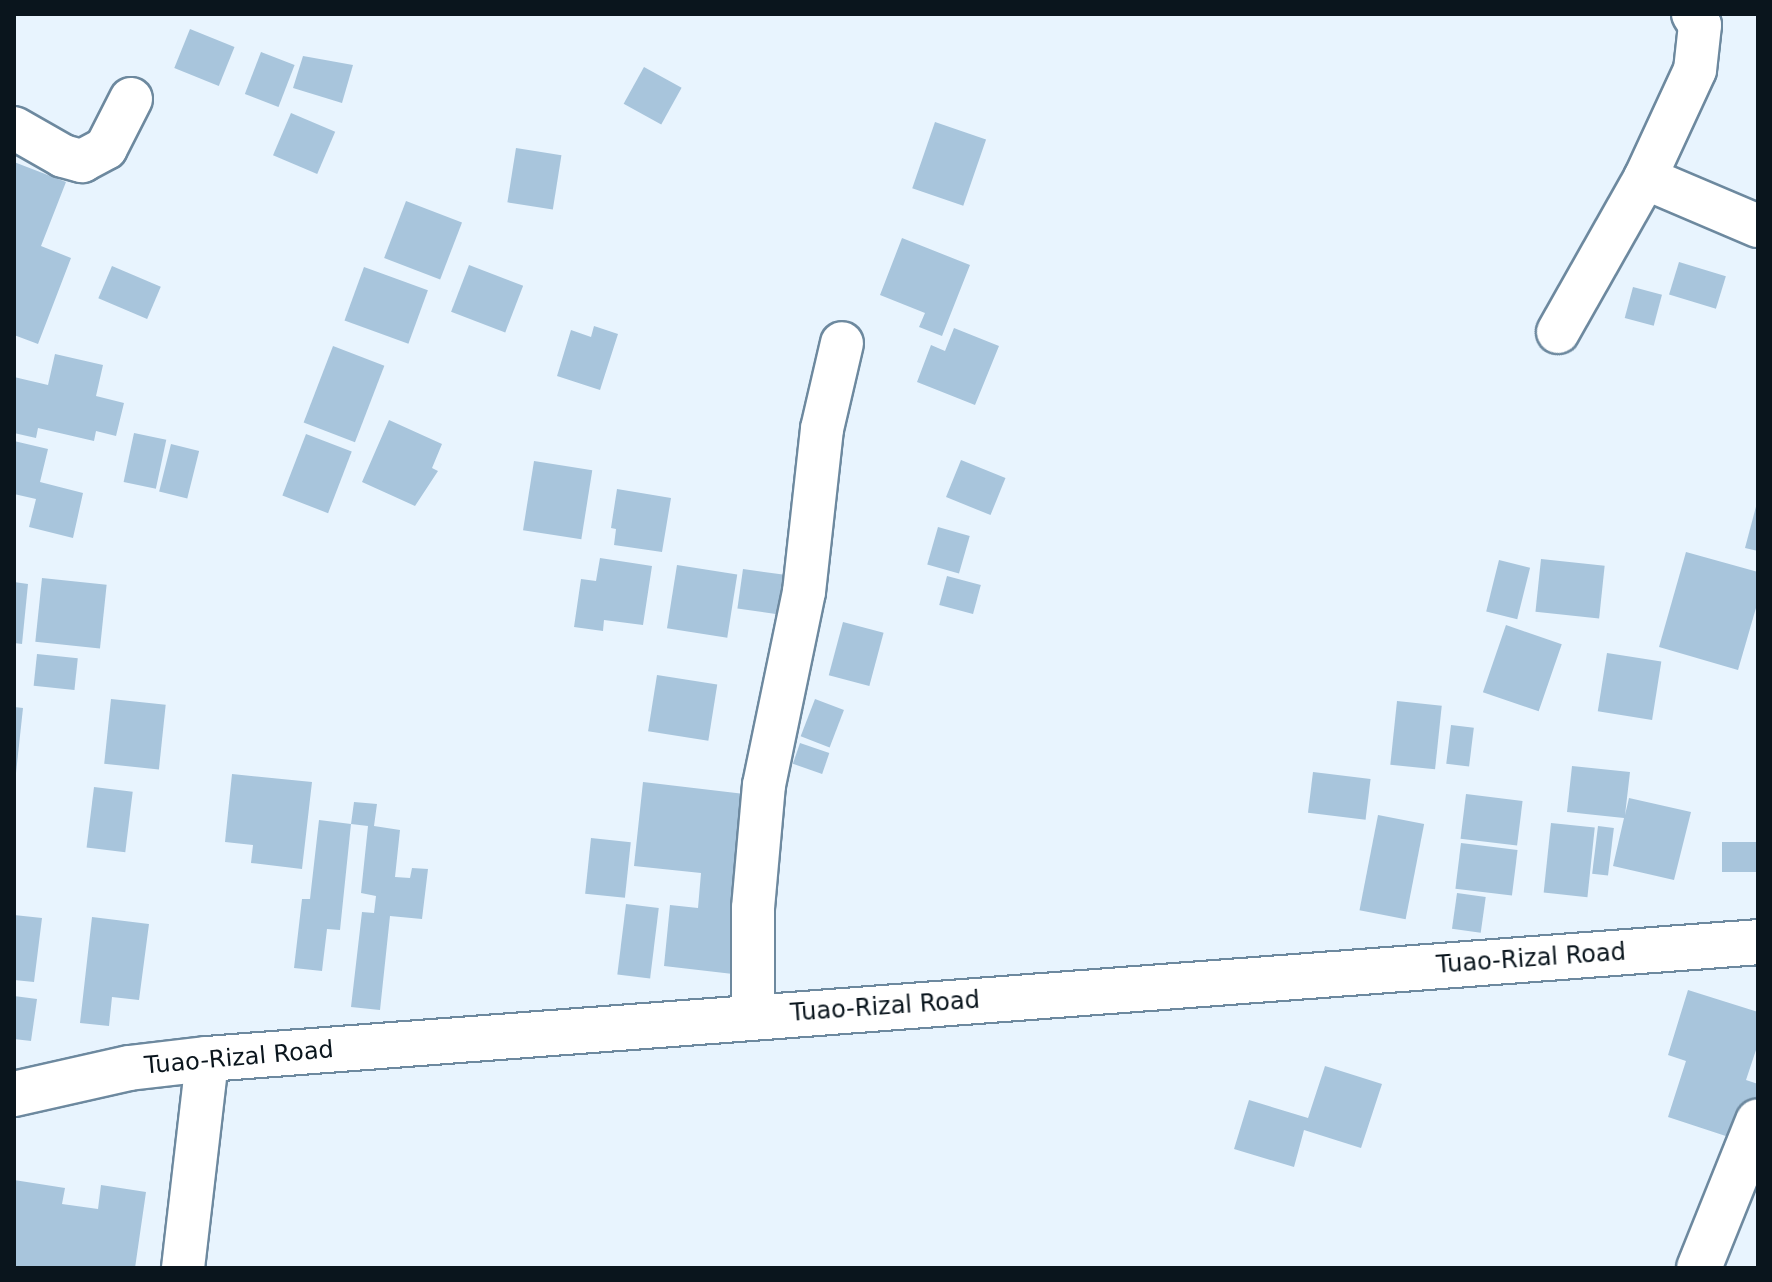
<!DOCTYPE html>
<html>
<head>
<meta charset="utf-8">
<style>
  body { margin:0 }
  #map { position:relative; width:1772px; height:1282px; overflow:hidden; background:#e8f4fe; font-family:"DejaVu Sans",sans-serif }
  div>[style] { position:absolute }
  .building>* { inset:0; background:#a8c5dc; transform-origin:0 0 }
  .roads { filter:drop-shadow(2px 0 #6d899f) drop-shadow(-2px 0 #6d899f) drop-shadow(0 2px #6d899f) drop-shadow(0 -2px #6d899f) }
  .street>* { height:42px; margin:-21px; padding:0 21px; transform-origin:21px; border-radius:21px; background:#fff }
  .secondary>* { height:44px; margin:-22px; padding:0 22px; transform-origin:22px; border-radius:22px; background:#fff }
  span { translate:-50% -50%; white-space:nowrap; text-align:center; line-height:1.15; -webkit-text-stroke:8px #fff; paint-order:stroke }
  .street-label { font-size:24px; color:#0a151d }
  .frame { position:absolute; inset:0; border:16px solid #0a151d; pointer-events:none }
</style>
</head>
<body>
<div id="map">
  <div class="building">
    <i style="left:190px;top:29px;width:48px;height:42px;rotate:22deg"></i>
    <i style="left:261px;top:52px;width:36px;height:45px;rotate:21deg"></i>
    <i style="clip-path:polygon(303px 56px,353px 65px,342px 103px,293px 88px)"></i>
    <i style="left:644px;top:67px;width:43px;height:42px;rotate:29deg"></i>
    <i style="left:291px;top:113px;width:48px;height:46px;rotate:23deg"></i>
    <i style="left:935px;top:122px;width:54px;height:70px;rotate:19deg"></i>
    <i style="left:516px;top:148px;width:46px;height:55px;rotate:9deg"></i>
    <i style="clip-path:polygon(14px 162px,66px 182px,41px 246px,71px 258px,38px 344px,14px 335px)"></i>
    <i style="left:406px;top:201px;width:60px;height:61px;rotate:21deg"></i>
    <i style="clip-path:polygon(902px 238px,970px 265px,942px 336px,919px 327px,925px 313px,880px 295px)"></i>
    <i style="left:1679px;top:262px;width:49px;height:34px;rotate:17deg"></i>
    <i style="left:469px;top:265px;width:58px;height:50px;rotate:21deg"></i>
    <i style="left:112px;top:266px;width:53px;height:35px;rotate:23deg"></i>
    <i style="left:364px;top:267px;width:68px;height:57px;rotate:20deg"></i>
    <i style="left:1633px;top:287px;width:30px;height:32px;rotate:15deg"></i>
    <i style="clip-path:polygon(594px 326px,618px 334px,600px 390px,557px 376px,571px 330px,591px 337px)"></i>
    <i style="clip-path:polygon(954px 328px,999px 346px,975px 405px,917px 382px,931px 345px,945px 351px)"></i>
    <i style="left:333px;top:346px;width:55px;height:82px;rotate:21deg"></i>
    <i style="clip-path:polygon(55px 354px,103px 365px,96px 396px,124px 403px,116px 436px,96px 431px,94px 441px,38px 428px,36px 438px,14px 433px,14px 377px,48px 385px)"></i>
    <i style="clip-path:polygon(389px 420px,442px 444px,432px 468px,438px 471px,415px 506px,362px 482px)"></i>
    <i style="left:134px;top:433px;width:33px;height:50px;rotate:12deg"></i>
    <i style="left:306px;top:434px;width:49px;height:66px;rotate:21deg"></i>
    <i style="clip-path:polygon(14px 441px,48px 449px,40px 482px,83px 493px,73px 538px,29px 527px,36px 499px,14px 494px)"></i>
    <i style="left:171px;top:444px;width:29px;height:49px;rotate:14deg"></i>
    <i style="left:961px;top:460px;width:48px;height:40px;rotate:22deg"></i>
    <i style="left:534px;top:461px;width:59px;height:70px;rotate:9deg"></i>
    <i style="clip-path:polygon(617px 489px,671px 498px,662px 552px,614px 545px,616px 529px,611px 528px)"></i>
    <i style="clip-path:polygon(1758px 499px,1758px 551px,1745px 548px)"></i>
    <i style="left:938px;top:527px;width:33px;height:39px;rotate:16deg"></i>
    <i style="clip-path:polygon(1686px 552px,1758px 572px,1758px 601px,1738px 670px,1659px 647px)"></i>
    <i style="clip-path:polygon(600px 558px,652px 566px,643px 625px,604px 620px,603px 631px,574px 627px,581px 579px,596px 581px)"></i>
    <i style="left:1541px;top:559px;width:64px;height:53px;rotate:6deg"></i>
    <i style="left:1499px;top:560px;width:32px;height:53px;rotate:14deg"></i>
    <i style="left:677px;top:565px;width:61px;height:64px;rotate:9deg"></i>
    <i style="left:743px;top:569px;width:42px;height:40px;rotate:8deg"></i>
    <i style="left:947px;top:576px;width:35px;height:30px;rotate:15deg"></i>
    <i style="left:42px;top:578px;width:65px;height:64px;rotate:6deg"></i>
    <i style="clip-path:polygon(14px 582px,28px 584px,22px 644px,14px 643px)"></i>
    <i style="left:843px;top:622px;width:42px;height:55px;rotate:15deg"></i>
    <i style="left:1506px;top:625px;width:59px;height:71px;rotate:19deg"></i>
    <i style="left:1607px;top:653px;width:55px;height:59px;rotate:9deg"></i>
    <i style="left:37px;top:654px;width:41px;height:32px;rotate:6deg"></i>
    <i style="left:657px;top:675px;width:61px;height:57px;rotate:9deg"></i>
    <i style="left:111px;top:699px;width:55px;height:65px;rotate:6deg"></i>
    <i style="left:815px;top:699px;width:31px;height:40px;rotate:21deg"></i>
    <i style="left:1397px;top:701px;width:45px;height:64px;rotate:6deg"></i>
    <i style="clip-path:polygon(14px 707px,23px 708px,16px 773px,14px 773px)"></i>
    <i style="left:1451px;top:725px;width:23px;height:39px;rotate:7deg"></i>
    <i style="left:800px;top:743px;width:31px;height:22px;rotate:19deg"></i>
    <i style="clip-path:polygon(1572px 766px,1630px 772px,1625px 815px,1629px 798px,1691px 812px,1674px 880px,1613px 866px,1624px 818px,1567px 812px)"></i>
    <i style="left:1313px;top:772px;width:58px;height:41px;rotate:7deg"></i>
    <i style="clip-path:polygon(232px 774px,312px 782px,302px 869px,251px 863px,253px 845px,225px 842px)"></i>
    <i style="clip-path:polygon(643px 782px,753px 795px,733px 974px,664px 966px,670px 905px,698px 908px,701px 873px,634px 866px)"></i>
    <i style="left:94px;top:787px;width:39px;height:61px;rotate:7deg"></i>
    <i style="left:1466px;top:794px;width:57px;height:45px;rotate:7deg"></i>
    <i style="clip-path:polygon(354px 802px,377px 804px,374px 826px,400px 830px,395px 877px,410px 878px,412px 868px,428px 869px,422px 919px,390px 916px,380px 1010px,351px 1007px,362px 912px,374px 913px,376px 896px,361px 893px,368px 826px,351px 824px)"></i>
    <i style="left:1378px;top:815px;width:47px;height:97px;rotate:11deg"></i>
    <i style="clip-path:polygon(319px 820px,351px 824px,340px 930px,327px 929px,322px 971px,294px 968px,302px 899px,310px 899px)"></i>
    <i style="left:1551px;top:823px;width:44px;height:70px;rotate:6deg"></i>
    <i style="left:1598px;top:826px;width:16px;height:48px;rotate:7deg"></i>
    <i style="left:591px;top:838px;width:40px;height:56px;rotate:6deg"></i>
    <i style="left:1758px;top:842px;width:30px;height:36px;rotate:90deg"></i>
    <i style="left:1461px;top:843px;width:57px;height:46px;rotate:7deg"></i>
    <i style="left:1457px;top:893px;width:29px;height:36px;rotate:8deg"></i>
    <i style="left:626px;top:904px;width:33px;height:71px;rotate:7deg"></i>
    <i style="clip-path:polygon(14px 915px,42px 918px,34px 982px,14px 980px)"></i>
    <i style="clip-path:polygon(92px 917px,149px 924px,139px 1000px,112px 997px,109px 1026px,80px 1023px)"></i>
    <i style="clip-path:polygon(1688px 990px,1758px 1012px,1758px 1044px,1746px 1080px,1758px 1084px,1758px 1109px,1747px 1143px,1668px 1117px,1686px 1061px,1668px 1055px)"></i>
    <i style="clip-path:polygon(14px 996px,37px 999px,31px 1041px,14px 1039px)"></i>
    <i style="clip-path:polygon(1325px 1066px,1382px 1084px,1361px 1148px,1304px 1130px,1294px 1167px,1234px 1149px,1249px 1100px,1308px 1118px)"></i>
    <i style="clip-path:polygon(14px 1180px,65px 1188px,62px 1204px,98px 1209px,101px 1185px,146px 1192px,135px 1268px,14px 1268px)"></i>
  </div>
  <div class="roads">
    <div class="street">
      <i style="left:1693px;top:14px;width:13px;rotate:58deg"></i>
      <i style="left:1700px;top:25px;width:45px;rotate:96.3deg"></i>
      <i style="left:1695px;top:70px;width:119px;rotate:114.8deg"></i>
      <i style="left:1645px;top:178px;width:123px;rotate:23deg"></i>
      <i style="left:14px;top:128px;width:56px;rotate:29.7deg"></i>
      <i style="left:63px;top:156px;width:20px;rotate:15deg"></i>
      <i style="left:82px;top:161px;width:27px;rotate:-28deg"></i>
      <i style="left:106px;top:148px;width:55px;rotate:-63deg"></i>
      <i style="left:1558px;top:332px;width:177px;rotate:-60.5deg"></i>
      <i style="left:753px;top:1017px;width:109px;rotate:-90deg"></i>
      <i style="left:753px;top:908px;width:123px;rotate:-84.9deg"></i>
      <i style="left:764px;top:785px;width:197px;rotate:-78.3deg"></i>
      <i style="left:804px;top:592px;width:164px;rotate:-83.7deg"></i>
      <i style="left:822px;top:429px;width:88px;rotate:-76.9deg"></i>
      <i style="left:183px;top:1268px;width:210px;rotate:-83.4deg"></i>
    </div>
    <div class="secondary">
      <i style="left:14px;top:1094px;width:118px;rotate:-12.7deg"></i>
      <i style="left:129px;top:1068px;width:79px;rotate:-6.6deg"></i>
      <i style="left:207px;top:1059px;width:1555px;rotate:-4.31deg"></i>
      <i style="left:1699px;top:1268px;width:158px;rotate:-68.1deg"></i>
    </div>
  </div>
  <div class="street-label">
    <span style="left:1531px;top:959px;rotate:-4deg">Tuao-Rizal Road</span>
    <span style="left:885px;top:1007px;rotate:-4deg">Tuao-Rizal Road</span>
    <span style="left:239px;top:1058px;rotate:-5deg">Tuao-Rizal Road</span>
  </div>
  <div class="frame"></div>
</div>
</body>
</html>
